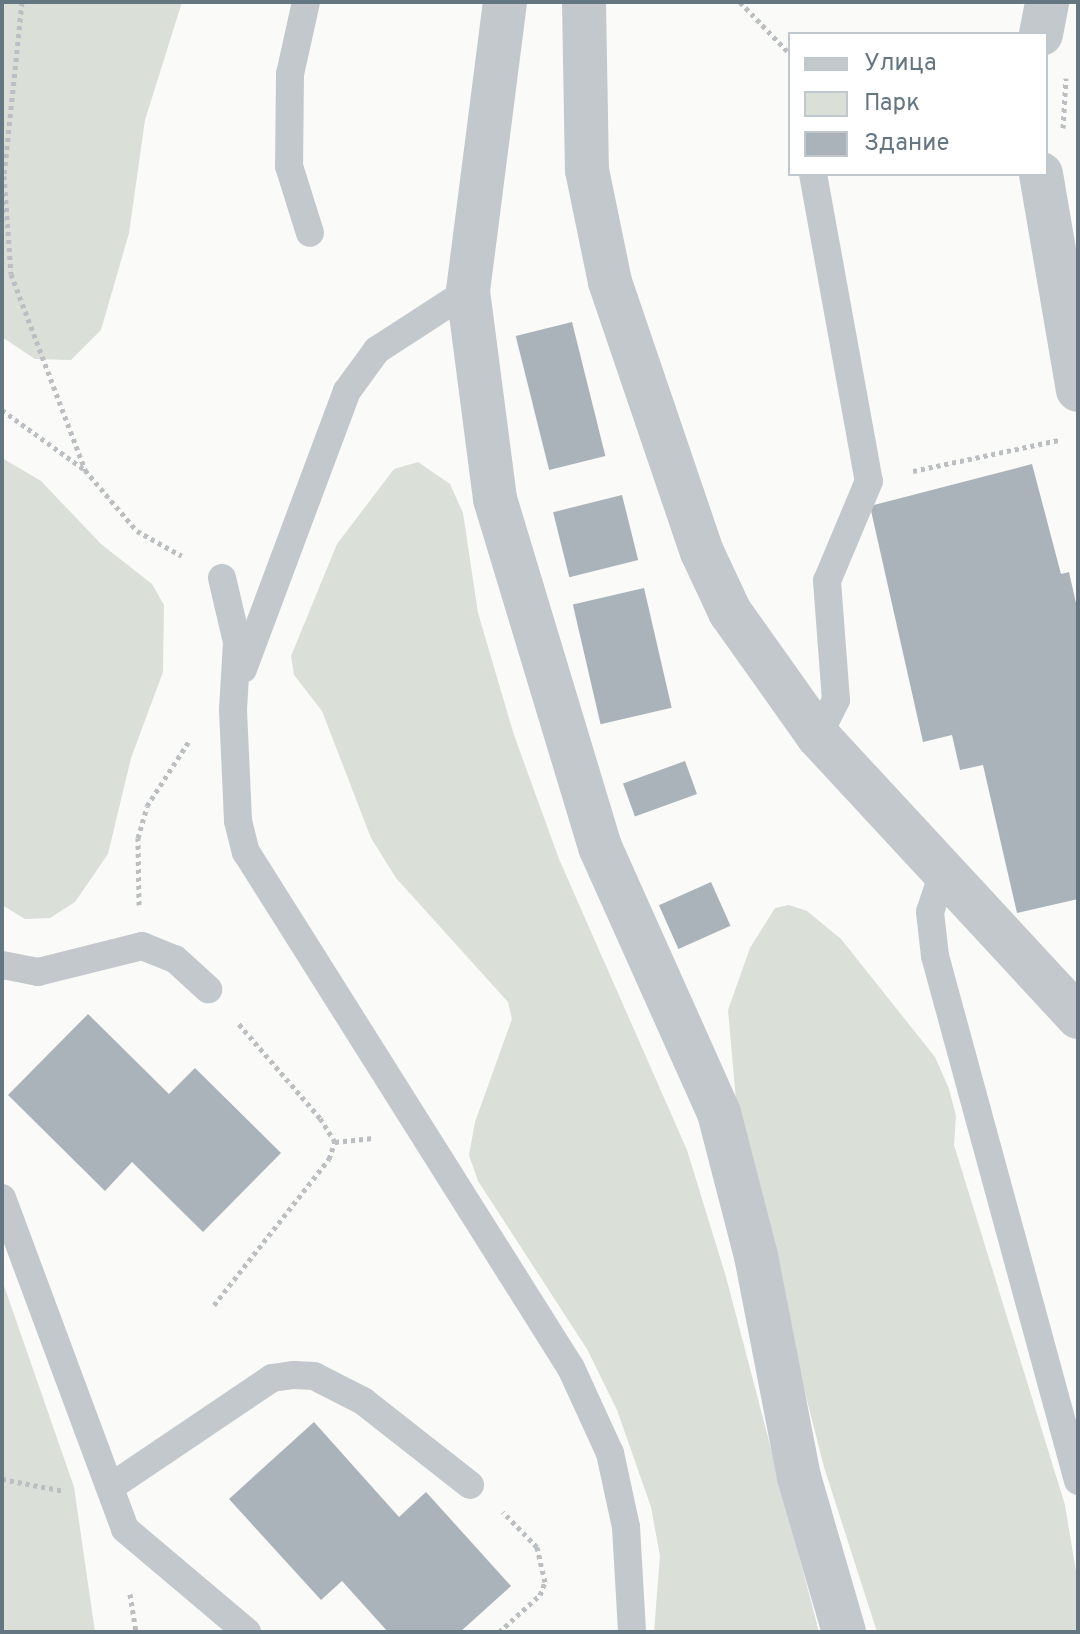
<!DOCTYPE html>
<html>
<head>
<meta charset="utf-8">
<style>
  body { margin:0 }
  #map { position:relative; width:1080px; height:1634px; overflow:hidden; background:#fafaf8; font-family:Overpass,sans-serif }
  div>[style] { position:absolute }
  .green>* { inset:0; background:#dadfd7 }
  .building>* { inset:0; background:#aab3b9; transform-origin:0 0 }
  .path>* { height:5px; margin-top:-2.5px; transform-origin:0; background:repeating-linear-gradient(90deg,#bbbfc2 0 4px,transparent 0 8px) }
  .lane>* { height:28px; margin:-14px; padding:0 14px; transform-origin:14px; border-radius:14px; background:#c3c8cc }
  .street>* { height:44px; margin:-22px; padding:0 22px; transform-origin:22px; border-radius:22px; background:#c3c8cc }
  span { translate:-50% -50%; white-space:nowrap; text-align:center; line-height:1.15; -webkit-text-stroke:8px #fff; paint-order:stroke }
  .frame { position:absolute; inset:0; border:4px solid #657683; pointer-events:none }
  .legend { position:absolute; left:788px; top:32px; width:260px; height:144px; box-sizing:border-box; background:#fff; border:2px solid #c1c8cd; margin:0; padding:10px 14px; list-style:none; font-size:24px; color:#657683 }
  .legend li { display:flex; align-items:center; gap:16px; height:40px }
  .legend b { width:40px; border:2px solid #c1c8cd }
</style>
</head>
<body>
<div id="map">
  <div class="green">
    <i style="clip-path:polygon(2px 2px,182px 2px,145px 120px,129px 233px,101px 330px,71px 360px,35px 359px,2px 337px)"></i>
    <i style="clip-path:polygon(2px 458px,41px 481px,101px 544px,152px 584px,164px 605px,163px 672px,131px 758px,108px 854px,75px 902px,50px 918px,25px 919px,2px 905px)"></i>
    <i style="clip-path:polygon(418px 462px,450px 484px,463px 513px,478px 613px,514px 735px,559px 859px,687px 1150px,726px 1277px,819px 1632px,654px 1632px,660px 1556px,651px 1507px,617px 1410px,587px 1349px,478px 1181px,469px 1155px,475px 1122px,512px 1019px,508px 1002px,396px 878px,371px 838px,322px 711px,294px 675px,291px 656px,337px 544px,394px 469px)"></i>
    <i style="clip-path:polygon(789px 905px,807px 911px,841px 939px,935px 1057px,949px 1089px,956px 1116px,954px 1145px,1065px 1505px,1078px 1584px,1078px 1632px,877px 1632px,824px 1467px,739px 1134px,728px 1010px,750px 948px,775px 908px)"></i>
    <i style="clip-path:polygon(2px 1280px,74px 1487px,95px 1632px,2px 1632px)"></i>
  </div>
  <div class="building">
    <i style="left:572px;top:322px;width:138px;height:58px;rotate:76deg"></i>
    <i style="clip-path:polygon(1032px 464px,1061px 574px,1069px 572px,1078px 612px,1078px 899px,1017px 913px,983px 765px,960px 770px,952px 735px,923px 742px,870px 506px)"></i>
    <i style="left:622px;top:495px;width:67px;height:71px;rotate:76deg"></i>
    <i style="left:644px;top:588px;width:123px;height:73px;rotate:77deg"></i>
    <i style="left:685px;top:761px;width:35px;height:66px;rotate:70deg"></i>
    <i style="left:711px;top:882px;width:48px;height:57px;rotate:66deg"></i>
    <i style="clip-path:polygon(88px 1014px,169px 1094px,195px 1068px,281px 1153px,203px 1232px,132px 1162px,105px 1191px,8px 1095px)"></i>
    <i style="clip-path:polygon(314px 1422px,399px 1517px,426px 1492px,511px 1586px,460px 1632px,388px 1632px,342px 1581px,321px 1600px,229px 1499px)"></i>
  </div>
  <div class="path">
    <i style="left:22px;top:2px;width:175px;rotate:95.9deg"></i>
    <i style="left:4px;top:176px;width:98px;rotate:85.9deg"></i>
    <i style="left:11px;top:274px;width:210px;rotate:69.3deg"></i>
    <i style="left:740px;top:2px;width:72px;rotate:46.1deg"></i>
    <i style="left:1063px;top:128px;width:50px;rotate:-86.6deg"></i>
    <i style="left:2px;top:410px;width:102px;rotate:35.9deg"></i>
    <i style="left:85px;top:470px;width:80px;rotate:49.6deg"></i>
    <i style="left:137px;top:531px;width:51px;rotate:29.1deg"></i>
    <i style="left:913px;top:471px;width:149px;rotate:-12deg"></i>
    <i style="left:139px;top:905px;width:67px;rotate:-90.9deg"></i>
    <i style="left:138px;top:838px;width:33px;rotate:-74deg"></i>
    <i style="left:147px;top:806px;width:77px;rotate:-57.1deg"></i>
    <i style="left:335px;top:1142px;width:38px;rotate:-6deg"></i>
    <i style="left:214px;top:1305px;width:186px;rotate:-51.8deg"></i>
    <i style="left:329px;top:1159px;width:18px;rotate:-71deg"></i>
    <i style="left:335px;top:1142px;width:28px;rotate:-122deg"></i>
    <i style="left:320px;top:1118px;width:127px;rotate:-130.8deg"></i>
    <i style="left:2px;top:1479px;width:63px;rotate:11deg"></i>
    <i style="left:130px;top:1594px;width:38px;rotate:81deg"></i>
    <i style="left:499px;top:1632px;width:55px;rotate:-42.1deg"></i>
    <i style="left:540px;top:1595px;width:14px;rotate:-69deg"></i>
    <i style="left:545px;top:1582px;width:36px;rotate:-103deg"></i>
    <i style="left:537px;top:1547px;width:49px;rotate:-134.2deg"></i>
  </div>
  <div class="lane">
    <i style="left:306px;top:2px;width:74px;rotate:102.5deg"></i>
    <i style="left:290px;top:74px;width:92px;rotate:90.6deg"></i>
    <i style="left:289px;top:166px;width:70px;rotate:72.6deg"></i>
    <i style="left:813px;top:174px;width:312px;rotate:79.7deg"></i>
    <i style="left:869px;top:481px;width:108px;rotate:112.8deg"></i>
    <i style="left:827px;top:581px;width:119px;rotate:85.7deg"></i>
    <i style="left:836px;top:700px;width:40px;rotate:116.6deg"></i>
    <i style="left:222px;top:578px;width:66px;rotate:76.8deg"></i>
    <i style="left:237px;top:642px;width:68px;rotate:93.4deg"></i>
    <i style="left:233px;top:710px;width:111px;rotate:87.4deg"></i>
    <i style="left:238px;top:821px;width:32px;rotate:76deg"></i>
    <i style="left:246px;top:852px;width:610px;rotate:57.8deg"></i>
    <i style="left:571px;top:1368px;width:94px;rotate:65.4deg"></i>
    <i style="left:610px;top:1453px;width:76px;rotate:77.8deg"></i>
    <i style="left:626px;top:1527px;width:105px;rotate:86.7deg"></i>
    <i style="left:243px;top:669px;width:297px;rotate:-69.5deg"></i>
    <i style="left:347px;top:391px;width:51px;rotate:-53.8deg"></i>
    <i style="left:377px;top:350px;width:108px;rotate:-33deg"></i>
    <i style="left:944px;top:870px;width:44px;rotate:108.4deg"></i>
    <i style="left:930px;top:912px;width:44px;rotate:83.5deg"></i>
    <i style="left:935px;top:956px;width:544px;rotate:74.76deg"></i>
    <i style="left:2px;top:965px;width:37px;rotate:11deg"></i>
    <i style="left:38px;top:972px;width:107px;rotate:-14deg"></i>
    <i style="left:142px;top:946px;width:35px;rotate:22deg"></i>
    <i style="left:175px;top:959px;width:45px;rotate:42.3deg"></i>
    <i style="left:2px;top:1198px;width:353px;rotate:69.6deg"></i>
    <i style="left:125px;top:1529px;width:160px;rotate:40.2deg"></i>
    <i style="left:112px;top:1486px;width:193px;rotate:-34deg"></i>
    <i style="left:272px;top:1378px;width:22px;rotate:-8deg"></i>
    <i style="left:294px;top:1375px;width:20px;rotate:3deg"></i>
    <i style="left:314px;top:1376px;width:55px;rotate:27deg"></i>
    <i style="left:363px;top:1401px;width:136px;rotate:38.1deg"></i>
  </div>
  <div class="street">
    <i style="left:505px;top:2px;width:291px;rotate:97.3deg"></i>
    <i style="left:468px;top:291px;width:210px;rotate:82.6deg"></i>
    <i style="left:495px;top:499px;width:363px;rotate:73.2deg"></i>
    <i style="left:600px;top:847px;width:291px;rotate:65.9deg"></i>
    <i style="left:719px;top:1113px;width:148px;rotate:75.5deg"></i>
    <i style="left:756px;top:1256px;width:225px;rotate:79deg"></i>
    <i style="left:799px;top:1477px;width:161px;rotate:73.8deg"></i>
    <i style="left:584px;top:2px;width:168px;rotate:89deg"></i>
    <i style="left:587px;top:170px;width:114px;rotate:78.4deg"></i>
    <i style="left:610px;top:282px;width:285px;rotate:71.2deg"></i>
    <i style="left:702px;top:552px;width:66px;rotate:65deg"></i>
    <i style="left:730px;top:612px;width:152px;rotate:54.6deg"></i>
    <i style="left:818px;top:736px;width:383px;rotate:47.2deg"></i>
    <i style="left:1041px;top:34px;width:33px;rotate:-79deg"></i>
    <i style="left:1041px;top:174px;width:219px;rotate:80.3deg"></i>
  </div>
  <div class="frame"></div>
  <ul class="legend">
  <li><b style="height:10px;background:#c3c8cc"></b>Улица</li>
  <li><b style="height:22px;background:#dadfd7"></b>Парк</li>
  <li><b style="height:22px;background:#aab3b9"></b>Здание</li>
  </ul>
</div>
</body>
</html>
